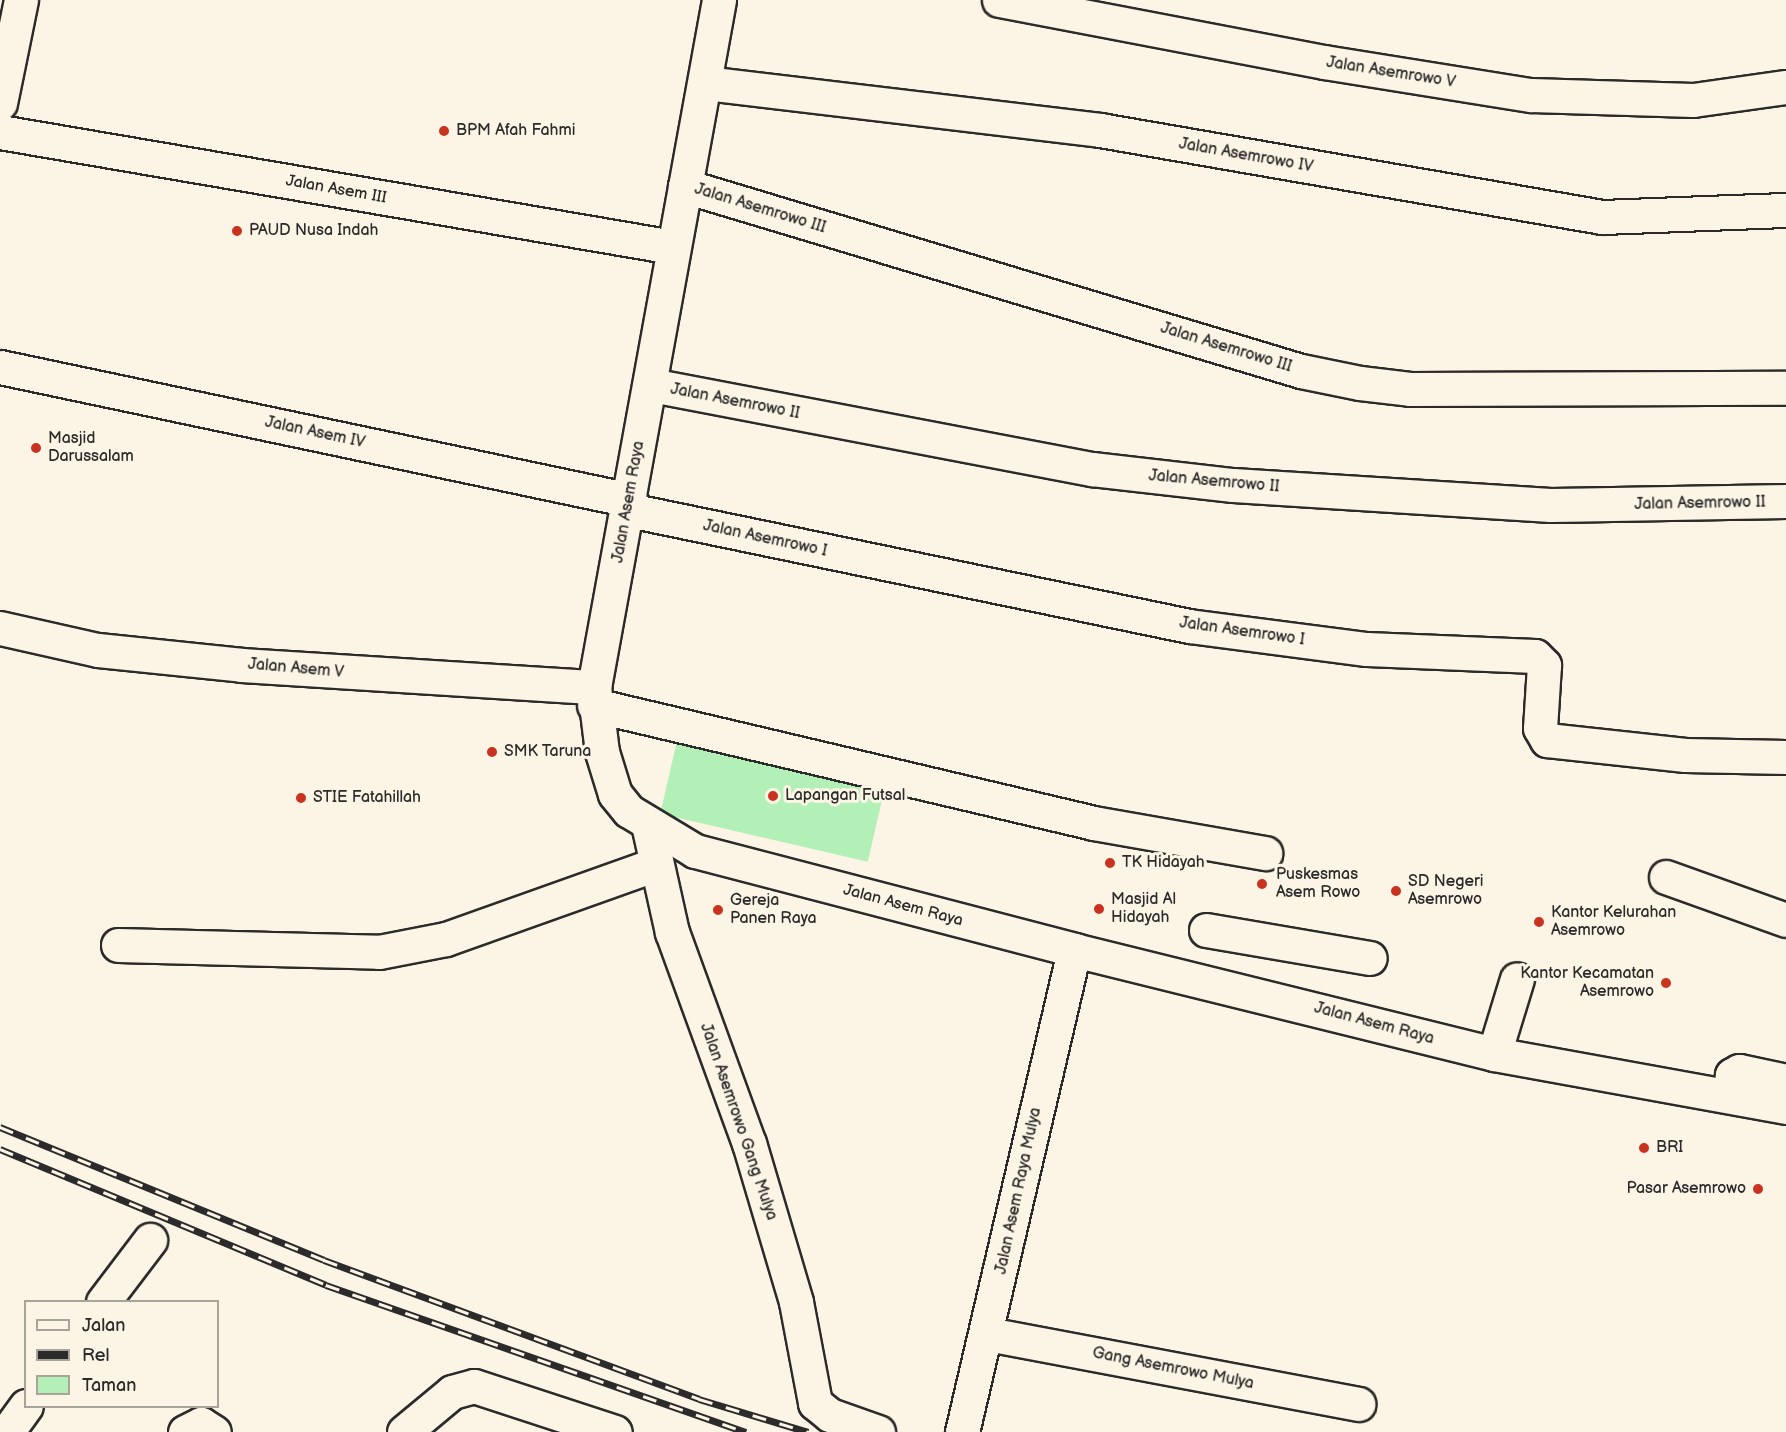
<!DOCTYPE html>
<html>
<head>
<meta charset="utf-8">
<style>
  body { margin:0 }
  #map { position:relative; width:1786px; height:1432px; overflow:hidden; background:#fcf5e5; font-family:"Balsamiq Sans",sans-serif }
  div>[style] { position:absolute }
  .green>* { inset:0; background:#b2f0b7; transform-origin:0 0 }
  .roads { filter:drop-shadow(2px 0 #2b2b2b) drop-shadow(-2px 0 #2b2b2b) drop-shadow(0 2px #2b2b2b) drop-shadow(0 -2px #2b2b2b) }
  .minor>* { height:33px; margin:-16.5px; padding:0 16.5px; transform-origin:16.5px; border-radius:16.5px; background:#fcf5e5 }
  .rail>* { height:7px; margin-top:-3.5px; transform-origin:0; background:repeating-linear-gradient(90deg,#fcf5e5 0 14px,#2b2b2b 0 28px); box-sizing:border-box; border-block:2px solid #2b2b2b }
  .dots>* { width:16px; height:16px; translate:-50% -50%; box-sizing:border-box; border:3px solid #fcf5e5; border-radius:50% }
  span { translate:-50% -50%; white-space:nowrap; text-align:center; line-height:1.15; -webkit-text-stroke:6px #fcf5e5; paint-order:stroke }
  .street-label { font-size:16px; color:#2b2b2b }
  .poi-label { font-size:16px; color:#2b2b2b }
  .left { translate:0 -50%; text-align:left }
  .right { translate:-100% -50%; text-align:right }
  .legend { position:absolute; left:24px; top:1300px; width:195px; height:108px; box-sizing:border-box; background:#fcf5e5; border:2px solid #a8a49b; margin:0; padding:8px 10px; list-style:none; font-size:18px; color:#2b2b2b }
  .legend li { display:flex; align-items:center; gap:12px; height:30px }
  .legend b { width:30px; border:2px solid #a8a49b }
</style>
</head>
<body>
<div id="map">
  <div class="green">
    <i style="left:680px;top:728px;width:213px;height:88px;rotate:13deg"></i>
  </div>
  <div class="roads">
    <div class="minor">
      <i style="left:719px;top:0;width:698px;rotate:100.31deg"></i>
      <i style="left:594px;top:687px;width:65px;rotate:83deg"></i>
      <i style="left:602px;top:752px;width:44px;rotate:72.8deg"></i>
      <i style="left:615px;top:794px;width:22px;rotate:51deg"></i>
      <i style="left:629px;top:811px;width:77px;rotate:31.2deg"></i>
      <i style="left:695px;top:851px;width:392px;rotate:14.6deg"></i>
      <i style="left:1074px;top:950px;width:433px;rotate:13.9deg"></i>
      <i style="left:1494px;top:1054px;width:297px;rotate:10.3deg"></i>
      <i style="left:999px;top:0;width:331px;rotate:10.8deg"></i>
      <i style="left:1324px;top:62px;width:210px;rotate:9.1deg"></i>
      <i style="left:1531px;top:95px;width:162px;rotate:1.8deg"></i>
      <i style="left:1693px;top:100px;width:94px;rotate:-8deg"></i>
      <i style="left:706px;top:83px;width:397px;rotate:6.8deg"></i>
      <i style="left:1100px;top:130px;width:509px;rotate:9.83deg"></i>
      <i style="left:1602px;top:217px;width:184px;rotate:-2.2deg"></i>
      <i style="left:0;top:103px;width:105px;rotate:-78.5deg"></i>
      <i style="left:0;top:132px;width:683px;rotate:9.7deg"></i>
      <i style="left:685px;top:186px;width:643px;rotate:16.72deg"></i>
      <i style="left:1301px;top:371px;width:60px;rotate:11.5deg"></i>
      <i style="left:1360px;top:383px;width:50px;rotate:6.8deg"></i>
      <i style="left:1410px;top:389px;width:376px;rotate:-0.2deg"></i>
      <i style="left:0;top:367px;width:644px;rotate:11.92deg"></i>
      <i style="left:651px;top:385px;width:449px;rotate:10.8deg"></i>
      <i style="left:1092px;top:469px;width:142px;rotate:6.5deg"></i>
      <i style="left:1233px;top:485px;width:318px;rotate:3.6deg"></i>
      <i style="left:1550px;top:505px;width:236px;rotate:-1deg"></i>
      <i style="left:629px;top:510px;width:572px;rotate:11.7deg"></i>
      <i style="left:1189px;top:626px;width:179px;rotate:7.4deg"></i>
      <i style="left:1367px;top:649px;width:168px;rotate:2.4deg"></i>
      <i style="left:1535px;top:656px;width:13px;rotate:45deg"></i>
      <i style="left:1544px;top:665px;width:63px;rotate:93.6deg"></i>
      <i style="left:1540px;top:728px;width:14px;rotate:60deg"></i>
      <i style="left:1547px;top:740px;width:139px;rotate:6.2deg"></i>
      <i style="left:1685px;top:755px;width:101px;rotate:1.1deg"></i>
      <i style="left:0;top:628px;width:100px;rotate:12.7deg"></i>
      <i style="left:98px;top:650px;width:145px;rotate:5.9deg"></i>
      <i style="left:242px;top:665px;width:353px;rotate:3.6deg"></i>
      <i style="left:594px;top:705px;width:514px;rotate:13.28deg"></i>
      <i style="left:1094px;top:823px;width:174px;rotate:10deg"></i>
      <i style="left:648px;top:824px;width:111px;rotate:77.5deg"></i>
      <i style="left:672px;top:932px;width:225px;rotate:70deg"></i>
      <i style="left:749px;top:1143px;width:166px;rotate:73.5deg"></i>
      <i style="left:796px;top:1302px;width:103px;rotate:79.3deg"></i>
      <i style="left:815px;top:1403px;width:19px;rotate:39deg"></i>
      <i style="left:830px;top:1415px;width:51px;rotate:19.5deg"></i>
      <i style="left:1666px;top:877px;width:127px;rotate:19.7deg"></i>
      <i style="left:1206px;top:930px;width:166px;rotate:9.7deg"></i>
      <i style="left:118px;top:945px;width:261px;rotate:1.5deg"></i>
      <i style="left:379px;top:952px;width:68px;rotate:-11deg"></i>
      <i style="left:446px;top:939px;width:221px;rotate:-19.6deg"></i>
      <i style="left:1494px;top:1054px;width:78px;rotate:-73deg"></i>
      <i style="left:1730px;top:1096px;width:21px;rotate:-85deg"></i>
      <i style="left:1732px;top:1075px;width:8px;rotate:-30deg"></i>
      <i style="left:1739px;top:1071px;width:48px;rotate:12deg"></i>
      <i style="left:103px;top:1302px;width:78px;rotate:-52.8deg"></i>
      <i style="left:988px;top:1334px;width:377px;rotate:10.7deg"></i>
      <i style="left:7px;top:1432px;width:32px;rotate:-54deg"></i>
      <i style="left:185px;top:1432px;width:18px;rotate:-27deg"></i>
      <i style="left:201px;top:1424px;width:15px;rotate:32deg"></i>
      <i style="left:404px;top:1432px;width:62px;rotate:-39.8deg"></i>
      <i style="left:452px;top:1392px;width:23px;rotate:-15deg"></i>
      <i style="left:474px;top:1386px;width:148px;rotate:18.1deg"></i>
      <i style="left:962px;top:1432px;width:495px;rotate:-76.9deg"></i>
    </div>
  </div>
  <div class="rail">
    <i style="left:0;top:1127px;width:350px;rotate:22.3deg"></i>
    <i style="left:324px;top:1260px;width:400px;rotate:20.3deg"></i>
    <i style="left:699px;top:1399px;width:114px;rotate:16.8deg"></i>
    <i style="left:0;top:1149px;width:353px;rotate:22.6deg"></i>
    <i style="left:326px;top:1285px;width:445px;rotate:19.3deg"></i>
  </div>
  <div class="dots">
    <i style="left:444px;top:131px;background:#c8321e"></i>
    <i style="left:237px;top:231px;background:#c8321e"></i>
    <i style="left:36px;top:448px;background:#c8321e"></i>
    <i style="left:492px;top:752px;background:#c8321e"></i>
    <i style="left:773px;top:796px;background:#c8321e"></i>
    <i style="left:301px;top:798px;background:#c8321e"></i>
    <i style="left:1110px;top:863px;background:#c8321e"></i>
    <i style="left:1262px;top:884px;background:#c8321e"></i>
    <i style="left:1396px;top:891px;background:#c8321e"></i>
    <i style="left:1099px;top:909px;background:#c8321e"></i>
    <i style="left:718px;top:910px;background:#c8321e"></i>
    <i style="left:1539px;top:922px;background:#c8321e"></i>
    <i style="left:1666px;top:983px;background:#c8321e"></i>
    <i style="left:1644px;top:1148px;background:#c8321e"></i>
    <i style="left:1758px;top:1189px;background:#c8321e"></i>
  </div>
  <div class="street-label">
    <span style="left:1391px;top:73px;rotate:9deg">Jalan Asemrowo V</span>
    <span style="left:1246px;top:156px;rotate:10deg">Jalan Asemrowo IV</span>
    <span style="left:336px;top:190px;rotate:10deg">Jalan Asem III</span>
    <span style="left:760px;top:209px;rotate:17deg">Jalan Asemrowo III</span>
    <span style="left:1226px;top:348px;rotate:17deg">Jalan Asemrowo III</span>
    <span style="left:735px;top:402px;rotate:11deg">Jalan Asemrowo II</span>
    <span style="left:315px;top:433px;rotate:12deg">Jalan Asem IV</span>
    <span style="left:1214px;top:482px;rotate:5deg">Jalan Asemrowo II</span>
    <span style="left:629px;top:502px;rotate:-80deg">Jalan Asem Raya</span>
    <span style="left:1700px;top:504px;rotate:-1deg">Jalan Asemrowo II</span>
    <span style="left:765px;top:539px;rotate:12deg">Jalan Asemrowo I</span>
    <span style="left:1242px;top:632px;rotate:8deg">Jalan Asemrowo I</span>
    <span style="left:296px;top:669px;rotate:5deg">Jalan Asem V</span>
    <span style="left:903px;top:906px;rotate:15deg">Jalan Asem Raya</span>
    <span style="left:1374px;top:1024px;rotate:15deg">Jalan Asem Raya</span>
    <span style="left:738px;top:1122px;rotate:71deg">Jalan Asemrowo Gang Mulya</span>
    <span style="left:1019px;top:1191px;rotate:-78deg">Jalan Asem Raya Mulya</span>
    <span style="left:1173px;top:1369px;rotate:11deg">Gang Asemrowo Mulya</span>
  </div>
  <div class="poi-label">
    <span class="left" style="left:456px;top:131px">BPM Afah Fahmi</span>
    <span class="left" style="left:249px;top:231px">PAUD Nusa Indah</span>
    <span class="left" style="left:48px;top:448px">Masjid<br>Darussalam</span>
    <span class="left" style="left:504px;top:752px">SMK Taruna</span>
    <span class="left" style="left:785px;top:796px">Lapangan Futsal</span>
    <span class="left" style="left:313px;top:798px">STIE Fatahillah</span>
    <span class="left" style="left:1122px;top:863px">TK Hidayah</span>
    <span class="left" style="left:1276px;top:884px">Puskesmas<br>Asem Rowo</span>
    <span class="left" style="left:1408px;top:891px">SD Negeri<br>Asemrowo</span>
    <span class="left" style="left:1111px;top:909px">Masjid Al<br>Hidayah</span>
    <span class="left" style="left:730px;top:910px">Gereja<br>Panen Raya</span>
    <span class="left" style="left:1551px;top:922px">Kantor Kelurahan<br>Asemrowo</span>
    <span class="right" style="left:1654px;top:983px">Kantor Kecamatan<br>Asemrowo</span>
    <span class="left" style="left:1656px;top:1148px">BRI</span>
    <span class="right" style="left:1746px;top:1189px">Pasar Asemrowo</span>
  </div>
  <ul class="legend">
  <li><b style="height:8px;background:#fcf5e5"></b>Jalan</li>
  <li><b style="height:8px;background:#2b2b2b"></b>Rel</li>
  <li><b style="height:16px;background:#b2f0b7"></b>Taman</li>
  </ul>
</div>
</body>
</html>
